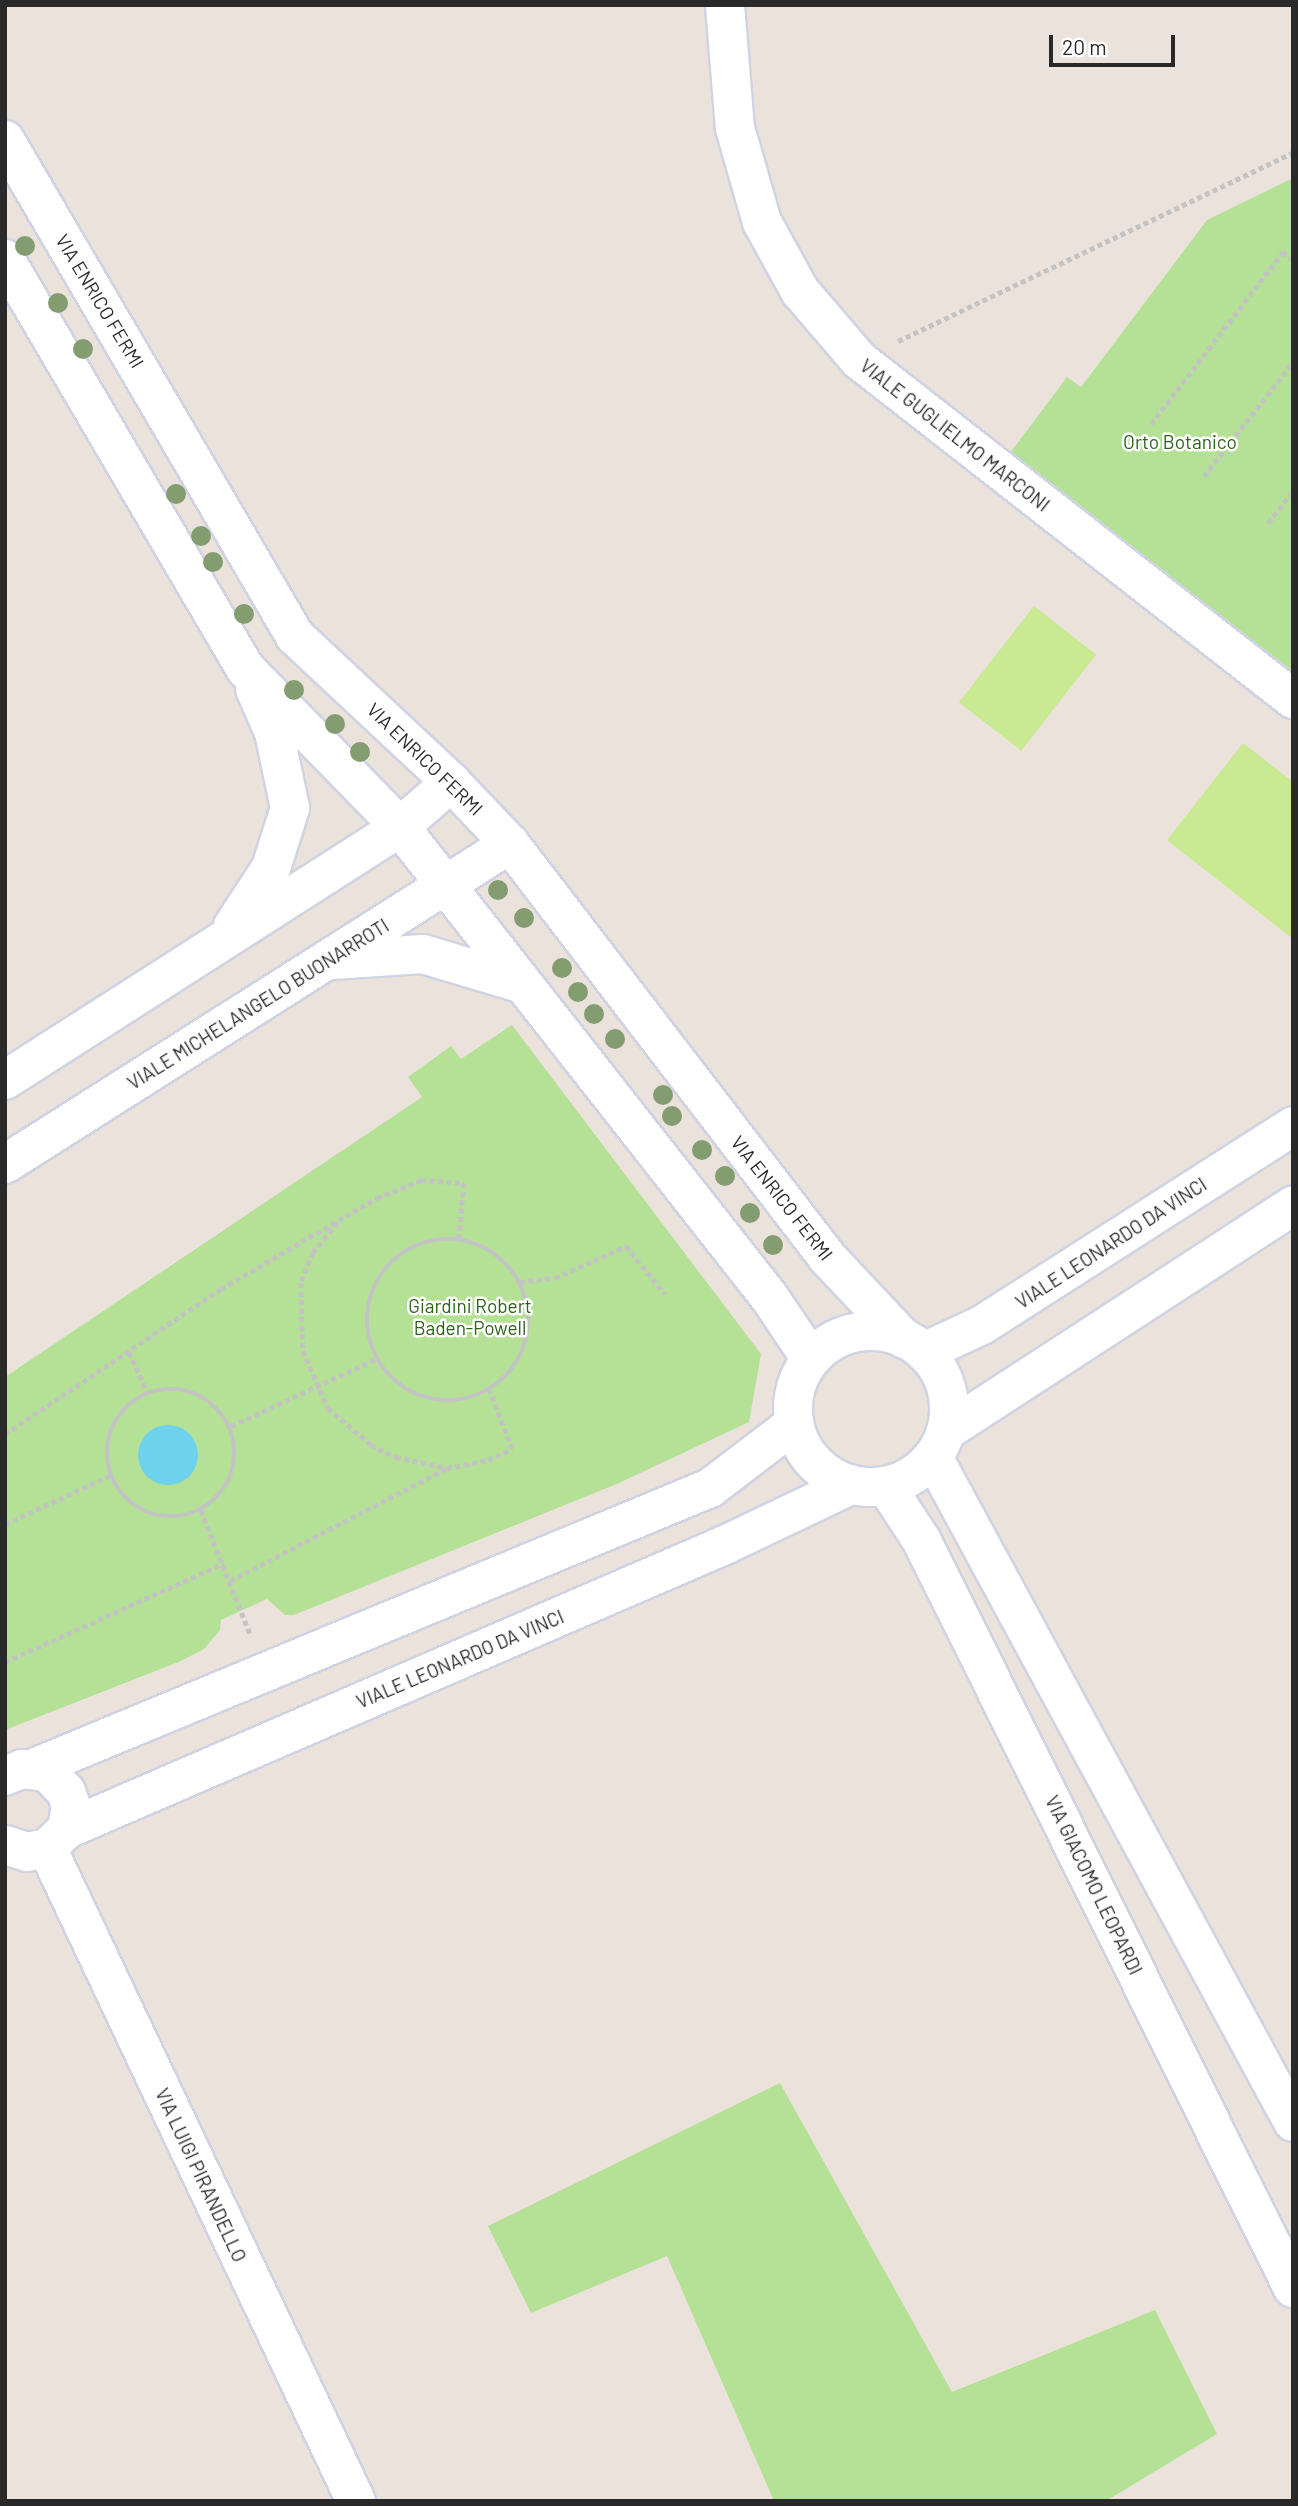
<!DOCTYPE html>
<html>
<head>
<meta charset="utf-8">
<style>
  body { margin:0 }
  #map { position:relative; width:1298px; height:2506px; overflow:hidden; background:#ebe3db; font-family:Barlow,sans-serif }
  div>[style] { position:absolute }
  .green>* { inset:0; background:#b5e197 }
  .pitch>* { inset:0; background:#c9e993; transform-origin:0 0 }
  .water>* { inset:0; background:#6ed2ec }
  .round { border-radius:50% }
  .path>* { height:4.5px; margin-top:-2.25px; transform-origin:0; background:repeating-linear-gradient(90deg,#c3c3c3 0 5px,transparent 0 8.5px) }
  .path>.ring { margin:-2.25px; padding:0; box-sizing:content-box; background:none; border:4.5px solid #c3c3c3; border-radius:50% }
  .roads { filter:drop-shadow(2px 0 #d0d4e2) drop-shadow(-2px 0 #d0d4e2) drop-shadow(0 2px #d0d4e2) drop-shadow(0 -2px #d0d4e2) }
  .minor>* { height:38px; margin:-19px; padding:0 19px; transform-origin:19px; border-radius:19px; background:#fff }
  .minor>.ring { margin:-19px; padding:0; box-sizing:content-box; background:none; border:38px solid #fff; border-radius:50% }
  .trees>* { width:20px; height:20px; margin:-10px; border-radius:50%; background:#839d71 }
  span { translate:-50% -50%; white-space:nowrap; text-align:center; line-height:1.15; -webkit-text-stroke:5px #fff; paint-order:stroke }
  .street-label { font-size:19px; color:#292929 }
  .park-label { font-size:19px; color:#2e641a }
  .frame { position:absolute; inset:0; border:7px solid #292929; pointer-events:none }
  .scale { position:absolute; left:1049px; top:35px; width:126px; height:32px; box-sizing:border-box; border:4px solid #292929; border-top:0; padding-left:9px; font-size:21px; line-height:24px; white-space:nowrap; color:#292929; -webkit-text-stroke:5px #fff; paint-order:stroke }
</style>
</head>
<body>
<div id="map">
  <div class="green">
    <i style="clip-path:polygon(1293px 178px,1293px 671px,1010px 453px,1067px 377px,1081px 387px,1207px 220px)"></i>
    <i style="clip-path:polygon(512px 1025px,761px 1354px,749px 1422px,619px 1483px,294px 1615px,285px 1615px,267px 1599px,221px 1620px,220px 1630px,204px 1649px,181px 1661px,5px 1730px,5px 1377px,422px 1097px,408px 1077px,451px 1046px,461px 1059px)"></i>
    <i style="clip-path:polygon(780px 2083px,952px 2392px,1155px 2310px,1217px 2434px,1106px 2501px,774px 2501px,667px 2256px,531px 2313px,488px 2226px)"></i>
  </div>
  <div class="pitch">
    <i style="left:1034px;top:606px;width:79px;height:122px;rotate:38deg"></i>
    <i style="clip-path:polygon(1243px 743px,1293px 782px,1293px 939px,1167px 840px)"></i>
  </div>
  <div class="water">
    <i class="round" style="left:138px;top:1425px;width:60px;height:60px"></i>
  </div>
  <div class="path">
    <i style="left:898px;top:341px;width:437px;rotate:-25.5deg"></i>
    <i style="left:1151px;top:424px;width:217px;rotate:-52.5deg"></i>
    <i style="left:1283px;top:252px;width:13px;rotate:39deg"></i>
    <i style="left:1204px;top:476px;width:145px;rotate:-52deg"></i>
    <i style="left:1268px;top:523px;width:41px;rotate:-52deg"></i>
    <i style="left:338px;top:1223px;width:39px;rotate:130deg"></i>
    <i style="left:313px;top:1253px;width:32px;rotate:112deg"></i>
    <i style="left:301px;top:1283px;width:68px;rotate:88.3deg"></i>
    <i style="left:303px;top:1351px;width:62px;rotate:66.3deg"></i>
    <i style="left:328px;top:1408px;width:57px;rotate:40.7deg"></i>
    <i style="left:371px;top:1445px;width:28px;rotate:26deg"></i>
    <i style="left:396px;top:1457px;width:52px;rotate:12.2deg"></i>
    <i style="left:447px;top:1468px;width:42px;rotate:-11deg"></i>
    <i style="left:488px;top:1460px;width:26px;rotate:-25deg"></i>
    <i style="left:512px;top:1449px;width:63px;rotate:-111.3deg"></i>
    <i class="ring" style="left:367px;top:1239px;width:157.5px;height:157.5px"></i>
    <i style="left:520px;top:1282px;width:35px;rotate:-7deg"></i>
    <i style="left:555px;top:1278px;width:78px;rotate:-24.3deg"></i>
    <i style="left:626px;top:1246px;width:62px;rotate:50.9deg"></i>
    <i style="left:129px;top:1352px;width:45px;rotate:65.1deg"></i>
    <i class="ring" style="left:107px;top:1389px;width:123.5px;height:123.5px"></i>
    <i style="left:231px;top:1426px;width:160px;rotate:-24.8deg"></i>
    <i style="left:5px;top:1434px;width:260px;rotate:-33.9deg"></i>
    <i style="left:221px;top:1289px;width:181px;rotate:-30.3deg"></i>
    <i style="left:377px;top:1198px;width:48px;rotate:-22.2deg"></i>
    <i style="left:421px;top:1180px;width:43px;rotate:4deg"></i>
    <i style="left:464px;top:1183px;width:56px;rotate:95.1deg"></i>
    <i style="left:201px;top:1510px;width:136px;rotate:68.4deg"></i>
    <i style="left:5px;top:1524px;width:117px;rotate:-24.8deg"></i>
    <i style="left:230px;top:1581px;width:245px;rotate:-27.5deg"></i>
    <i style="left:5px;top:1662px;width:240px;rotate:-24.3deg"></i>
  </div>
  <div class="roads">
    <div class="minor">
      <i style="left:725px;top:5px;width:123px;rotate:85.4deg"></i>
      <i style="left:735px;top:128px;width:98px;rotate:74deg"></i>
      <i style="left:762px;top:222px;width:79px;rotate:61.2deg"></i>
      <i style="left:800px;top:291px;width:91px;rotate:49.5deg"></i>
      <i style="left:859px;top:360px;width:551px;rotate:37.99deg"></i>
      <i style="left:5px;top:140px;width:575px;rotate:59.69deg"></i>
      <i style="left:295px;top:636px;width:214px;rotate:43.1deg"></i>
      <i style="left:451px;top:782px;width:86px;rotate:46.4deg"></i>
      <i style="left:510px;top:844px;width:521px;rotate:52.49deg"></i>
      <i style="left:827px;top:1257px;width:112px;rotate:46.8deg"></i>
      <i style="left:5px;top:259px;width:476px;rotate:59.6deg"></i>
      <i style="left:246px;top:669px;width:221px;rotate:45.7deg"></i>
      <i style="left:400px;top:827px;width:599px;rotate:51.85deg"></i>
      <i style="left:770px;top:1298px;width:73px;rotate:56.1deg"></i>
      <i style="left:233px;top:926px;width:69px;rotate:-56.8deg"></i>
      <i style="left:271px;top:868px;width:63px;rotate:-72.4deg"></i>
      <i style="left:290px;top:808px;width:78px;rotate:-101.9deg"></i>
      <i style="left:274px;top:732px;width:47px;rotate:-113.8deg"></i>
      <i style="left:332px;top:960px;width:91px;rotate:-3.8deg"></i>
      <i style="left:423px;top:954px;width:104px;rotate:16.7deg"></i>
      <i style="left:5px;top:1080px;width:469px;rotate:-32.6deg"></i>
      <i style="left:400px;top:827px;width:68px;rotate:-41.4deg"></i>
      <i style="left:5px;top:1164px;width:598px;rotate:-32.36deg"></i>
      <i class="ring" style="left:793px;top:1331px;width:118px;height:118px"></i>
      <i style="left:924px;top:1352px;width:64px;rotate:-25deg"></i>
      <i style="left:982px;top:1325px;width:369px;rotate:-32.6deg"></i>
      <i style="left:946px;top:1431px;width:414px;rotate:-33deg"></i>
      <i style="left:933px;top:1457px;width:756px;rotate:61.57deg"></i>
      <i style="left:886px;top:1486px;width:66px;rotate:56.8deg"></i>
      <i style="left:922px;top:1541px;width:834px;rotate:63.59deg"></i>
      <i style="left:34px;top:1768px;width:732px;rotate:-22.5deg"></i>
      <i style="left:710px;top:1488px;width:106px;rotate:-37.3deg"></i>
      <i style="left:5px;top:1776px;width:18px;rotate:-22deg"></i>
      <i style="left:22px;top:1769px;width:25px;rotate:7deg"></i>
      <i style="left:47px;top:1772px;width:28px;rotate:46deg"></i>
      <i style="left:66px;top:1792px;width:15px;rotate:70deg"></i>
      <i style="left:71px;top:1806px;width:23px;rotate:100deg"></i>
      <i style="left:67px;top:1829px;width:28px;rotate:136deg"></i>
      <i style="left:47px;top:1848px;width:20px;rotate:169deg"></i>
      <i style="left:27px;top:1852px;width:23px;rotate:-162deg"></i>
      <i style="left:67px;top:1829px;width:717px;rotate:-23.35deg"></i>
      <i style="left:725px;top:1545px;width:140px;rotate:-25.5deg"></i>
      <i style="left:47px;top:1848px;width:722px;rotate:64.68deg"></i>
    </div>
  </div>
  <div class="trees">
    <i style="left:25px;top:246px"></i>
    <i style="left:58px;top:303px"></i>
    <i style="left:83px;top:349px"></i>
    <i style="left:176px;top:494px"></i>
    <i style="left:201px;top:536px"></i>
    <i style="left:213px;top:562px"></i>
    <i style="left:244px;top:614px"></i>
    <i style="left:294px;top:690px"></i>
    <i style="left:335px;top:724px"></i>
    <i style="left:360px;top:752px"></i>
    <i style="left:498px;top:890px"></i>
    <i style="left:524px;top:918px"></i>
    <i style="left:562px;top:968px"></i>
    <i style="left:578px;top:992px"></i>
    <i style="left:594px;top:1014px"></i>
    <i style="left:615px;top:1039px"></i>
    <i style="left:663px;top:1095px"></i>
    <i style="left:672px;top:1116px"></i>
    <i style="left:702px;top:1150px"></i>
    <i style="left:725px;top:1176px"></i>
    <i style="left:750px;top:1213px"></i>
    <i style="left:773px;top:1245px"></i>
  </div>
  <div class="street-label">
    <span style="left:100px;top:301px;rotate:59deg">VIA ENRICO FERMI</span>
    <span style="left:955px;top:435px;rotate:38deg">VIALE GUGLIELMO MARCONI</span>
    <span style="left:425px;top:759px;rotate:44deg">VIA ENRICO FERMI</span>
    <span style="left:258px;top:1004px;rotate:-32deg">VIALE MICHELANGELO BUONARROTI</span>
    <span style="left:782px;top:1198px;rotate:52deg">VIA ENRICO FERMI</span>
    <span style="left:1111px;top:1243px;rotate:-33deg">VIALE LEONARDO DA VINCI</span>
    <span style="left:460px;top:1659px;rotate:-23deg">VIALE LEONARDO DA VINCI</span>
    <span style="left:1094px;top:1885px;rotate:64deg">VIA GIACOMO LEOPARDI</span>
    <span style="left:201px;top:2175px;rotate:65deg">VIA LUIGI PIRANDELLO</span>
  </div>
  <div class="park-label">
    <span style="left:1180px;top:442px">Orto Botanico</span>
    <span style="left:470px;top:1317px">Giardini Robert<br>Baden-Powell</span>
  </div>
  <div class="frame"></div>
  <div class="scale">20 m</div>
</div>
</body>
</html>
